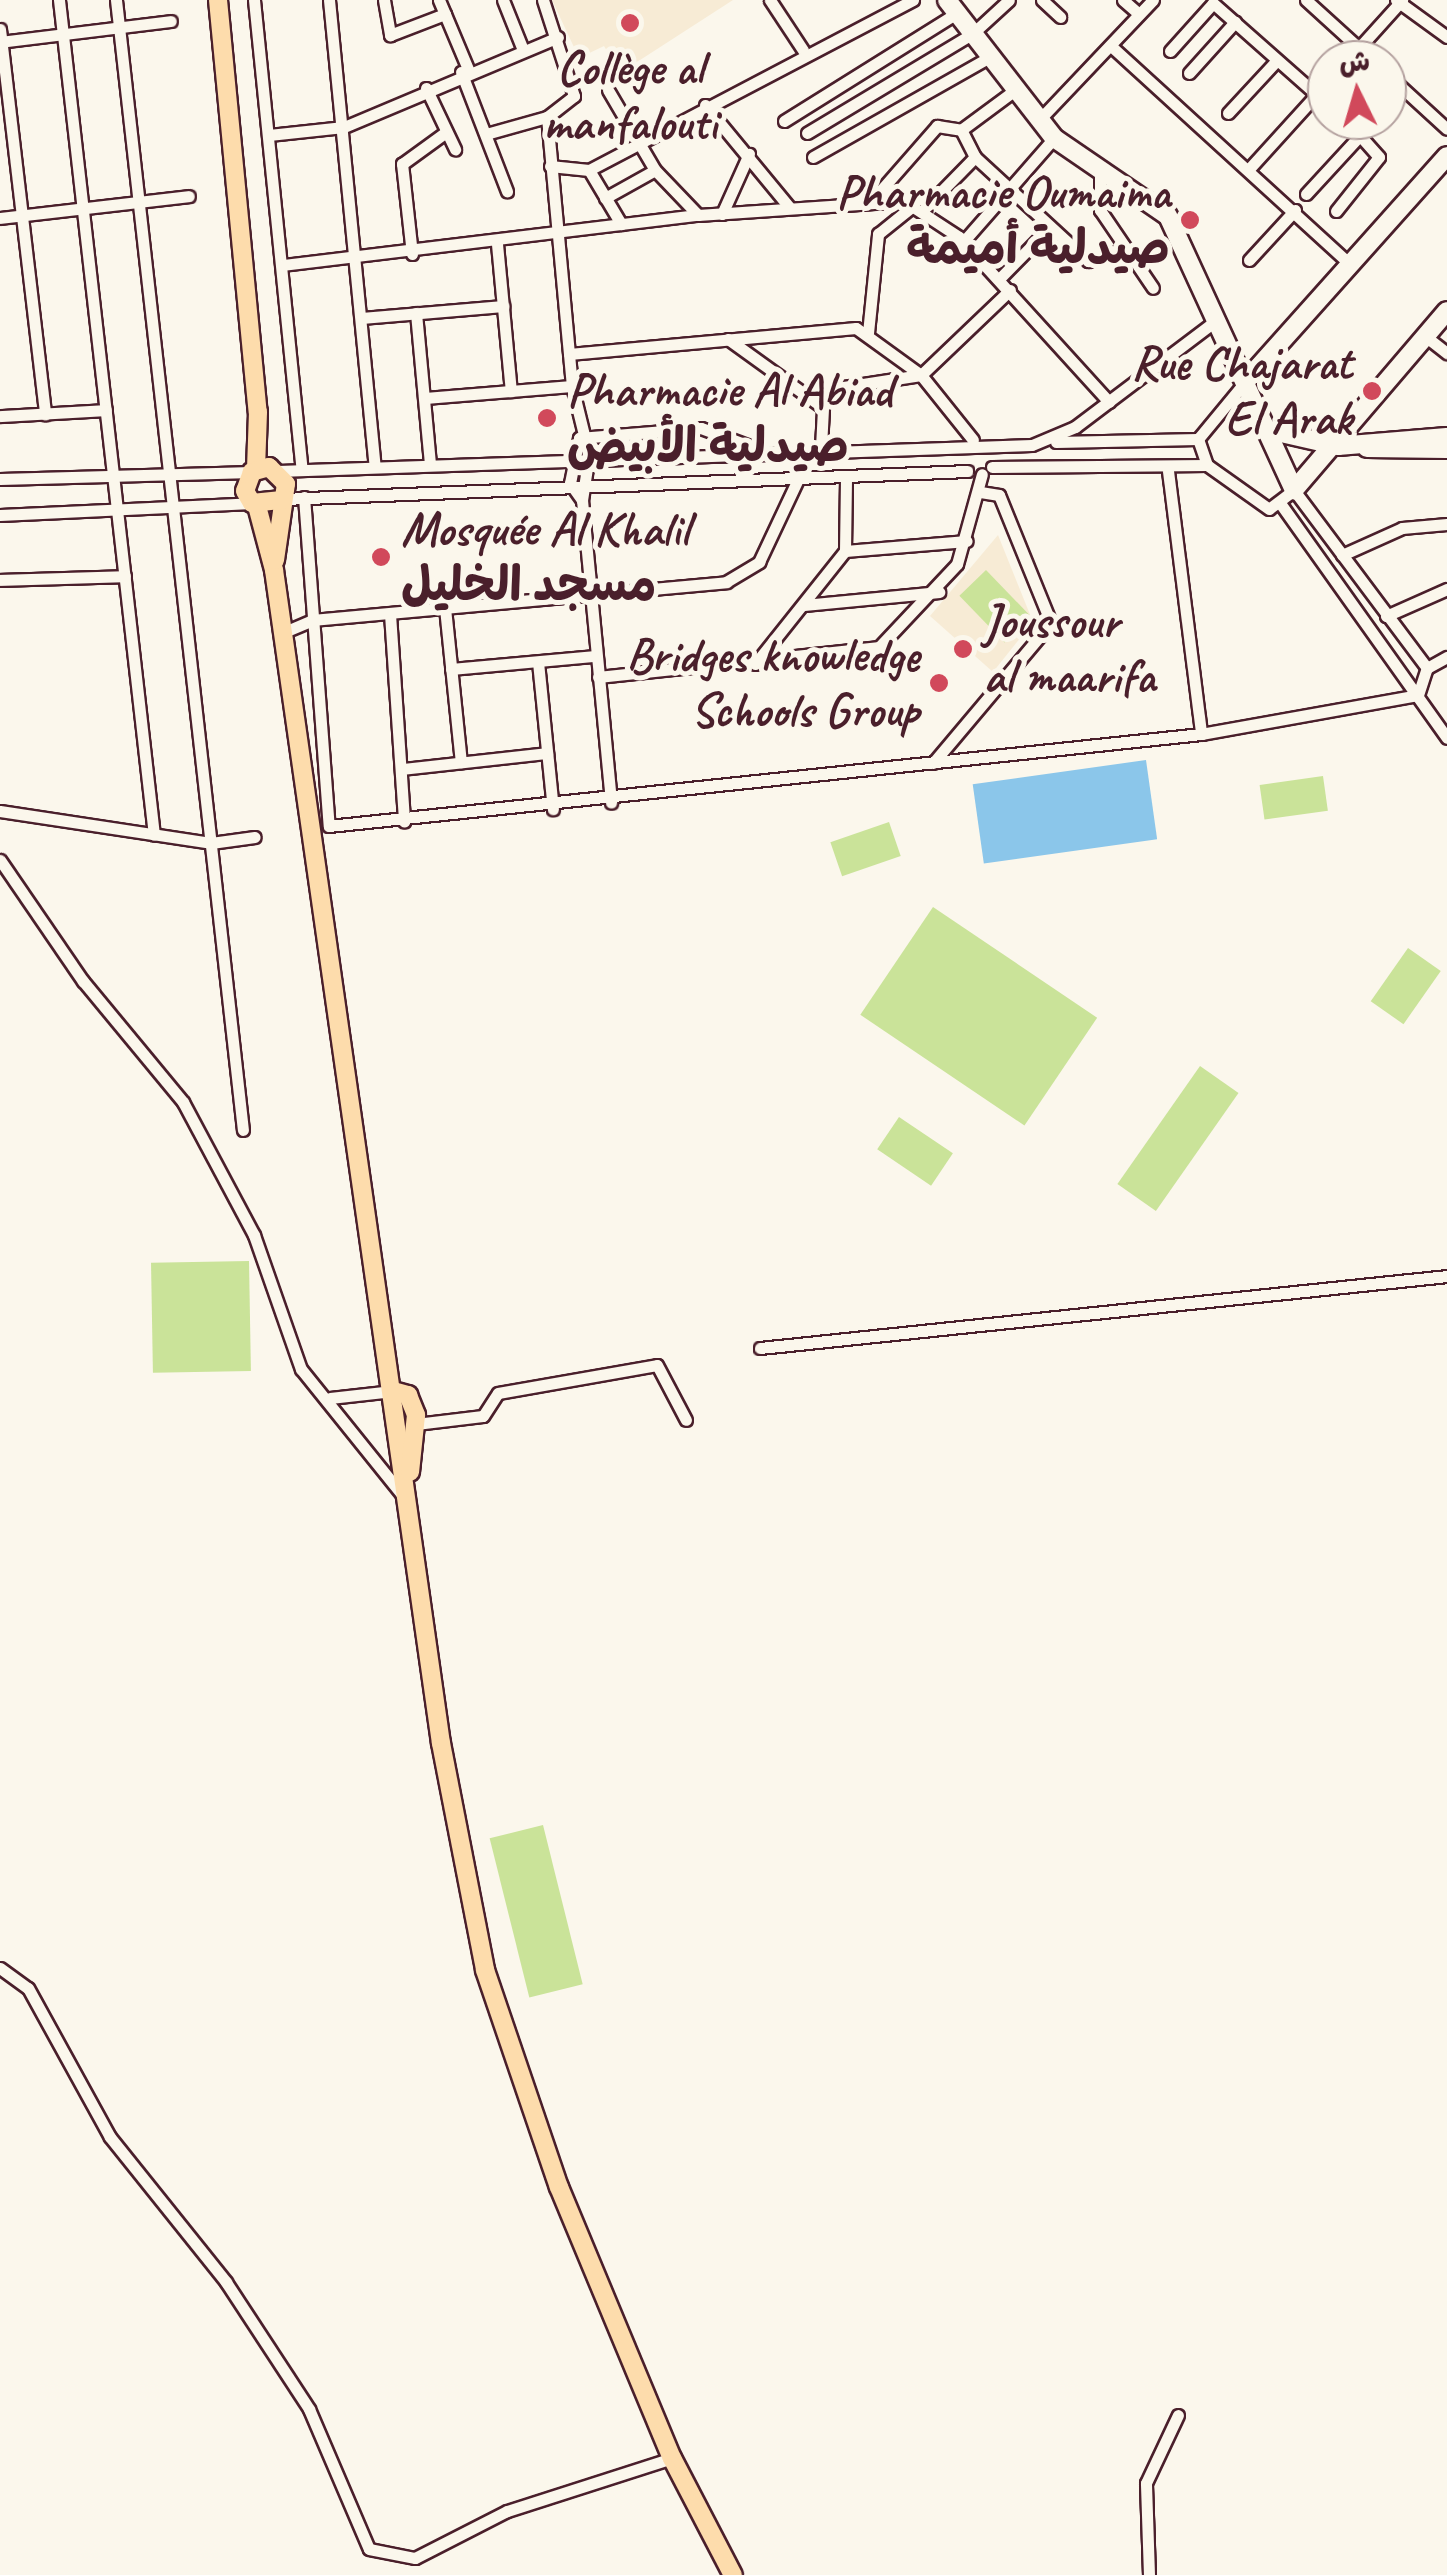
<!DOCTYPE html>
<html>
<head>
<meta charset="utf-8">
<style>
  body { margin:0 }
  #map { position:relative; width:1447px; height:2575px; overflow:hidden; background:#fbf7ec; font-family:Caveat,"Playpen Sans Arabic",sans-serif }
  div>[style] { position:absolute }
  .built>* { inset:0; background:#f7ebd5 }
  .green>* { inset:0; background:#cae399; transform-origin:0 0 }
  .water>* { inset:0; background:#8bc6ea; transform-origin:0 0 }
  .roads { filter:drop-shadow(2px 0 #4a1f2b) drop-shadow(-2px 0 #4a1f2b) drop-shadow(0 2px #4a1f2b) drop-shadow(0 -2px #4a1f2b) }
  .street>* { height:11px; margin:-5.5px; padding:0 5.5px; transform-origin:5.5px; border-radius:5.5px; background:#fbf7ec }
  .secondary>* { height:18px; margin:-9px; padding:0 9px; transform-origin:9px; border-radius:9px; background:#fbf7ec }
  .primary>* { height:18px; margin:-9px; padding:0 9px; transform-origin:9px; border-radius:9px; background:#fddcac }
  .dots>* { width:28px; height:28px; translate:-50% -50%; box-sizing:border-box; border:5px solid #fbf7ec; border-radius:50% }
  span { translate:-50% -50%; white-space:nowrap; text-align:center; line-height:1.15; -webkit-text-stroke:10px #fbf7ec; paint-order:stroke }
  .poi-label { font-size:48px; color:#4a1f2b; font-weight:700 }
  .right { translate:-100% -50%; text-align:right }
  .left { translate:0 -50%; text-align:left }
  .north { position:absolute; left:1307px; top:40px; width:100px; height:100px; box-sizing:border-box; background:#fbf7ec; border:2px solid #b4a19f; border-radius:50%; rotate:355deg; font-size:28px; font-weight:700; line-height:40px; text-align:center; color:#4a1f2b }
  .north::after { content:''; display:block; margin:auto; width:35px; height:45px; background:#d1495b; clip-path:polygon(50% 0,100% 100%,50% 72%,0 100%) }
</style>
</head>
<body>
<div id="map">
  <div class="built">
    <i style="clip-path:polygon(552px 0,733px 0,620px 73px,604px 46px,579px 58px)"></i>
    <i style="clip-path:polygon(998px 535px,1033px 622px,993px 672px,930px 616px)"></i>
  </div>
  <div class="green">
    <i style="left:986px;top:570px;width:65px;height:37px;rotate:46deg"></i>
    <i style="left:1323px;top:776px;width:35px;height:64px;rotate:82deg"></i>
    <i style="left:889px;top:822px;width:36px;height:62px;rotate:71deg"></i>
    <i style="left:933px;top:907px;width:198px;height:130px;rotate:34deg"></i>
    <i style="left:1408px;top:948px;width:40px;height:65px;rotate:35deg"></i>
    <i style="left:1200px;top:1066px;width:47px;height:144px;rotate:35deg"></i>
    <i style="left:899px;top:1117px;width:65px;height:39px;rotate:34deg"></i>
    <i style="left:249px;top:1261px;width:110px;height:98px;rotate:89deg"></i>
    <i style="left:543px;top:1825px;width:164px;height:55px;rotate:76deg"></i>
  </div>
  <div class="water">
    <i style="left:1146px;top:760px;width:80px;height:175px;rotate:82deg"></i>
  </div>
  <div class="roads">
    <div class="street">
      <i style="left:59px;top:0;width:840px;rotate:83.51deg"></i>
      <i style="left:116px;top:0;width:1137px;rotate:83.59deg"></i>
      <i style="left:254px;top:0;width:471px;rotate:84.2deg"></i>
      <i style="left:329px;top:0;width:468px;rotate:84.4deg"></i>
      <i style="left:384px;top:0;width:36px;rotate:80deg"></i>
      <i style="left:390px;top:35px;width:59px;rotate:-20.9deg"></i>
      <i style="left:439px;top:0;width:75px;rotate:67.2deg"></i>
      <i style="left:503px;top:0;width:54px;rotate:68.2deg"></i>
      <i style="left:543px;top:0;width:101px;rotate:72.1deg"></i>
      <i style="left:574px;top:96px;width:34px;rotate:142deg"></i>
      <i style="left:547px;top:117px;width:270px;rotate:84.7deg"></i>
      <i style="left:572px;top:386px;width:71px;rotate:76.2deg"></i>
      <i style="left:589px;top:455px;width:46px;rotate:98.8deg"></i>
      <i style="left:770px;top:0;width:60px;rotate:56.6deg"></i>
      <i style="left:1042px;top:0;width:25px;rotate:43deg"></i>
      <i style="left:1123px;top:0;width:21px;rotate:41deg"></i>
      <i style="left:1306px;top:0;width:89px;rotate:42.3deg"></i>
      <i style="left:1396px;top:0;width:63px;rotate:36deg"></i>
      <i style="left:0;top:29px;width:388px;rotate:83.3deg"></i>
      <i style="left:0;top:42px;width:172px;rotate:-7deg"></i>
      <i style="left:1111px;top:46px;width:323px;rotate:42.4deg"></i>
      <i style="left:1170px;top:51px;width:64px;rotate:-48.1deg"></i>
      <i style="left:1213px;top:3px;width:152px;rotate:41.5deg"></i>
      <i style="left:1348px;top:60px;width:81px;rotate:-48deg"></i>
      <i style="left:461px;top:72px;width:128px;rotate:68.9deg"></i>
      <i style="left:1189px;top:73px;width:69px;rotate:-48deg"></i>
      <i style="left:1387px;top:74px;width:81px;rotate:42.5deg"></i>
      <i style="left:426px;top:88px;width:68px;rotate:64.6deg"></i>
      <i style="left:608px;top:90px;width:93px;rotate:59.6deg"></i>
      <i style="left:655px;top:170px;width:62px;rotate:46.3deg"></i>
      <i style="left:705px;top:105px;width:132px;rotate:50.5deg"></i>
      <i style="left:1228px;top:113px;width:72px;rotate:-47.2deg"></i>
      <i style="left:784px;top:121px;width:204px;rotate:-32deg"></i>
      <i style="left:1038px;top:121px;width:167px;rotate:-46.5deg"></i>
      <i style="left:807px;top:133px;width:192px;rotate:-31deg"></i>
      <i style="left:972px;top:34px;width:50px;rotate:-42.6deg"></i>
      <i style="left:486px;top:134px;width:63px;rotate:-15.6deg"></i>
      <i style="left:269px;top:135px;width:75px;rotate:-6.1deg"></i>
      <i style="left:344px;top:127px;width:232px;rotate:-22.8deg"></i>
      <i style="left:813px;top:157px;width:203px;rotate:-29.5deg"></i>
      <i style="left:975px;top:157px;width:154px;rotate:42.6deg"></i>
      <i style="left:1088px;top:261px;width:39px;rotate:-18deg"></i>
      <i style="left:550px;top:166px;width:39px;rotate:6deg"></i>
      <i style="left:1100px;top:169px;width:41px;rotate:90deg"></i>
      <i style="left:1100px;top:210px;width:94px;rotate:55.8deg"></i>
      <i style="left:589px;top:170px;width:366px;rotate:-27.7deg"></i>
      <i style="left:589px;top:170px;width:63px;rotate:59.3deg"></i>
      <i style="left:1248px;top:170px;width:118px;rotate:-47.8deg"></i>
      <i style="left:1306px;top:194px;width:83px;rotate:-47.4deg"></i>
      <i style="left:605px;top:198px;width:57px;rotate:-29.2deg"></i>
      <i style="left:874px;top:198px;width:96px;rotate:-48.8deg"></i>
      <i style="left:937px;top:126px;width:24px;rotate:9deg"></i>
      <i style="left:961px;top:130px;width:67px;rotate:-36.5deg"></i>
      <i style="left:924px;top:209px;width:73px;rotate:-45.6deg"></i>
      <i style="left:975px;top:157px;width:30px;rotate:-117deg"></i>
      <i style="left:1336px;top:211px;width:69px;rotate:-51.5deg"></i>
      <i style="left:1379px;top:157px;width:50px;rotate:-131.7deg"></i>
      <i style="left:722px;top:214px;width:66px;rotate:-65.8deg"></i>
      <i style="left:0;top:218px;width:190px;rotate:-6.6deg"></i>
      <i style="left:963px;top:242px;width:138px;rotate:-48.8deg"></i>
      <i style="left:497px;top:244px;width:148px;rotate:84.6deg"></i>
      <i style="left:412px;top:254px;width:91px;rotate:-96.3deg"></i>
      <i style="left:402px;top:164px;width:54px;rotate:-36deg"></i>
      <i style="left:1249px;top:260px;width:68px;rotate:-47.4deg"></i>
      <i style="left:283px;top:265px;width:418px;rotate:-6.9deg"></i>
      <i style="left:698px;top:215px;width:206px;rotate:-3.9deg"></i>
      <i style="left:904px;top:201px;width:66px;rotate:33.2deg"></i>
      <i style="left:959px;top:237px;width:223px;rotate:47.7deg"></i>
      <i style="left:999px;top:279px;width:73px;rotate:-45.6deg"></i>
      <i style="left:416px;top:313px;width:151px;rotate:84.7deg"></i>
      <i style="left:361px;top:318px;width:143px;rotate:-4.8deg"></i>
      <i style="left:868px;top:333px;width:100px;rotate:-84.2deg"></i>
      <i style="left:878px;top:234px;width:46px;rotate:-38.9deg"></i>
      <i style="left:1425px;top:336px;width:28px;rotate:38deg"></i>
      <i style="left:728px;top:339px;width:115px;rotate:35.8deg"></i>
      <i style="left:569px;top:354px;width:288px;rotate:-5.2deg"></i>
      <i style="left:856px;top:328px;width:80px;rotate:35.9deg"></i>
      <i style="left:921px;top:375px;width:83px;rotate:51.3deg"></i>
      <i style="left:425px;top:398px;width:147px;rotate:-4.7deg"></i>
      <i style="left:0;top:416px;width:106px;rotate:-3.2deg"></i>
      <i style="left:579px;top:438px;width:46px;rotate:101.3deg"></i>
      <i style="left:570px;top:483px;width:21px;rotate:55deg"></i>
      <i style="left:582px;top:500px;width:304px;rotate:84.5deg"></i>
      <i style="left:579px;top:438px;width:122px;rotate:-4.7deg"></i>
      <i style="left:701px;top:428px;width:58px;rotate:20.3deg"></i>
      <i style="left:1056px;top:442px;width:142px;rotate:-1.2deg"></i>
      <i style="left:821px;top:447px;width:57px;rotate:-87deg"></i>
      <i style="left:824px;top:390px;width:98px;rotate:-8.8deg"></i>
      <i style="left:921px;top:375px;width:123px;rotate:-43.7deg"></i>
      <i style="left:1207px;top:465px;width:28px;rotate:-109deg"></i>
      <i style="left:1198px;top:439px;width:74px;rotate:-50.5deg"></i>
      <i style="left:278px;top:471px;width:754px;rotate:-1.97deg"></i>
      <i style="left:1032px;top:445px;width:47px;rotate:-22.7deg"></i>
      <i style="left:1075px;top:427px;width:174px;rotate:-37.1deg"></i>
      <i style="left:1168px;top:471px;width:265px;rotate:82.8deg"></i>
      <i style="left:0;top:479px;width:252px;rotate:-1.6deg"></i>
      <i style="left:304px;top:497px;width:330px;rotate:85.7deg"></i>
      <i style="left:329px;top:826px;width:877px;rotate:-6.02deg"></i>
      <i style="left:1201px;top:734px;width:220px;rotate:-10.2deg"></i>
      <i style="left:1418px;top:695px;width:28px;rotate:-72deg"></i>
      <i style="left:1427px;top:668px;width:222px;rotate:-126.8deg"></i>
      <i style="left:1294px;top:490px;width:31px;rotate:143deg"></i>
      <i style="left:1269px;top:509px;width:76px;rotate:-144.6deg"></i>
      <i style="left:1207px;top:465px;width:215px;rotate:179.5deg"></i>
      <i style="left:283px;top:499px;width:685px;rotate:-2.34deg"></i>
      <i style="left:1280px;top:503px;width:288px;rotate:54.6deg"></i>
      <i style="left:0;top:515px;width:252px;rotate:-2.7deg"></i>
      <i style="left:845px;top:551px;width:122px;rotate:-4.7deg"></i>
      <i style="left:1342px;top:555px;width:66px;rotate:-24.2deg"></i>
      <i style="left:1402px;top:528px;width:45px;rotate:-5.1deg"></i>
      <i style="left:0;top:580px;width:125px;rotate:-1.8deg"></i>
      <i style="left:804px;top:605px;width:136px;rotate:-5.5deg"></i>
      <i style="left:445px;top:608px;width:155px;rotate:84.1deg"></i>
      <i style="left:390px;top:614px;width:208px;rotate:86.1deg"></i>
      <i style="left:1386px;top:616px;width:67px;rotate:-23.9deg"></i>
      <i style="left:282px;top:633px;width:33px;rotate:-23deg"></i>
      <i style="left:312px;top:620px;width:416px;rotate:-5.2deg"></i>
      <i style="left:726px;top:582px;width:39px;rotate:-31deg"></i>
      <i style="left:759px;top:562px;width:92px;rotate:-64.8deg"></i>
      <i style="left:538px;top:662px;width:148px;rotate:84.2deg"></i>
      <i style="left:755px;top:664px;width:144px;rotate:-51.5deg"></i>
      <i style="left:845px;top:551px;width:73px;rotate:-89.2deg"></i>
      <i style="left:1427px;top:668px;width:23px;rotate:-29deg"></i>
      <i style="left:451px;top:669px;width:145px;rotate:-5.2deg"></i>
      <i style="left:598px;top:677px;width:283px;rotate:-6.1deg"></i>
      <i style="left:879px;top:647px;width:114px;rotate:-46.8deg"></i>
      <i style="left:957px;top:564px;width:93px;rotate:-74.5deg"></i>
      <i style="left:933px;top:763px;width:183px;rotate:-49.9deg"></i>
      <i style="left:1051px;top:623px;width:138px;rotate:-112.1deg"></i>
      <i style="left:999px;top:495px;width:19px;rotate:-171deg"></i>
      <i style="left:402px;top:769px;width:146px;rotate:-6.3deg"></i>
      <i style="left:0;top:811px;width:213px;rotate:8.6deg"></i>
      <i style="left:211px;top:843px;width:44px;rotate:-7.8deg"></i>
      <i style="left:0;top:860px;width:147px;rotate:55.6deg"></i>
      <i style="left:83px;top:981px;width:157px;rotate:50.4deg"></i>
      <i style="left:183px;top:1102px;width:151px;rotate:61.9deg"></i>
      <i style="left:254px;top:1235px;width:142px;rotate:70.7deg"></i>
      <i style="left:301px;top:1369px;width:163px;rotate:51.2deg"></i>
      <i style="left:760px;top:1348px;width:691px;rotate:-5.98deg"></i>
      <i style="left:330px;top:1398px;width:63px;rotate:-6.3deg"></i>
      <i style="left:416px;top:1424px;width:67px;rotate:-6.8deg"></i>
      <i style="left:483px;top:1416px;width:27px;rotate:-57deg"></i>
      <i style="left:498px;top:1393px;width:161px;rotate:-10deg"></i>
      <i style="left:657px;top:1365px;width:62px;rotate:62.2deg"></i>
      <i style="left:0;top:1968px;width:34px;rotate:36deg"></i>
      <i style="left:28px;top:1988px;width:170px;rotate:61.2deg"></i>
      <i style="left:110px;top:2137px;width:186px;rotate:51.3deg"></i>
      <i style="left:226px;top:2282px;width:152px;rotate:56.8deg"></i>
      <i style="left:309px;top:2409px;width:152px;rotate:66.8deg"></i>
      <i style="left:369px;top:2549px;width:47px;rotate:11.1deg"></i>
      <i style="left:415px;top:2558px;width:103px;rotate:-27.1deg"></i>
      <i style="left:507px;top:2511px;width:173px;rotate:-17.8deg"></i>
      <i style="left:1149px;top:2575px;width:92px;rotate:-91.9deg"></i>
      <i style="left:1146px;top:2483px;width:75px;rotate:-64.8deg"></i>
    </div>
    <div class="secondary">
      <i style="left:947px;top:0;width:175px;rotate:52.2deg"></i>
      <i style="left:1054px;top:138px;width:138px;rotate:34.4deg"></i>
      <i style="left:1168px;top:216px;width:302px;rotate:65.3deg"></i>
      <i style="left:1294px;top:490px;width:235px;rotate:-49.5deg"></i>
      <i style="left:1245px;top:382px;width:303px;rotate:-48.2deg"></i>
      <i style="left:1268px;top:430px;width:72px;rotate:12.9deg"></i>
      <i style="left:1338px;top:446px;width:109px;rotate:-4.7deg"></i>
      <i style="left:1367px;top:448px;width:80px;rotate:0.7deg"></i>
    </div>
    <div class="primary">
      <i style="left:218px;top:0;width:414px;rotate:84.5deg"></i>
      <i style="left:258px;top:412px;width:57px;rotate:92deg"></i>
      <i style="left:257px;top:506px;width:66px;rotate:75.1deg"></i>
      <i style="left:274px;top:570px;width:1185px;rotate:81.9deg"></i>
      <i style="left:441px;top:1743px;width:231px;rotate:79deg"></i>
      <i style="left:485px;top:1970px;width:229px;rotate:71.2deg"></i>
      <i style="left:559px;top:2187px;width:294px;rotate:67.4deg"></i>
      <i style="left:672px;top:2458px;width:132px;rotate:62.5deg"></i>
      <i style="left:275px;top:560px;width:77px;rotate:-81.8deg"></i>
      <i style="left:286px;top:484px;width:24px;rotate:-135deg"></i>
      <i style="left:269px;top:467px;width:18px;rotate:164deg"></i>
      <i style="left:252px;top:472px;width:20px;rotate:110deg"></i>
      <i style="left:245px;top:491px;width:14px;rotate:60deg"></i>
      <i style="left:252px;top:503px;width:30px;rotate:-6deg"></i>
      <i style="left:393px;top:1391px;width:16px;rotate:15deg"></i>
      <i style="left:408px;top:1395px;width:22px;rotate:68deg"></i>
      <i style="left:416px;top:1415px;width:57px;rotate:96deg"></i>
    </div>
  </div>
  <div class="dots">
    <i style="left:630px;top:23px;background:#d1495b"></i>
    <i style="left:1190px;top:220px;background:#d1495b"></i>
    <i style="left:1372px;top:391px;background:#d1495b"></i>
    <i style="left:547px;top:418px;background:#d1495b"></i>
    <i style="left:381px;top:557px;background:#d1495b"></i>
    <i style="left:963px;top:649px;background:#d1495b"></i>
    <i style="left:939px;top:683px;background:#d1495b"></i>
  </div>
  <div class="poi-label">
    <span style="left:630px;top:96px">Collège al<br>manfalouti</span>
    <span class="right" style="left:1170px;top:220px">Pharmacie Oumaima<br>صيدلية أميمة</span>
    <span class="right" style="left:1352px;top:391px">Rue Chajarat<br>El Arak</span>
    <span class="left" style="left:567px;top:418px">Pharmacie Al Abiad<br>صيدلية الأبيض</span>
    <span class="left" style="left:401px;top:557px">Mosquée Al Khalil<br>مسجد الخليل</span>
    <span class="left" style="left:983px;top:649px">Joussour<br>al maarifa</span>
    <span class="right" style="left:919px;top:683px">Bridges knowledge<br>Schools Group</span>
  </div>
  <div class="north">ش</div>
</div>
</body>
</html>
